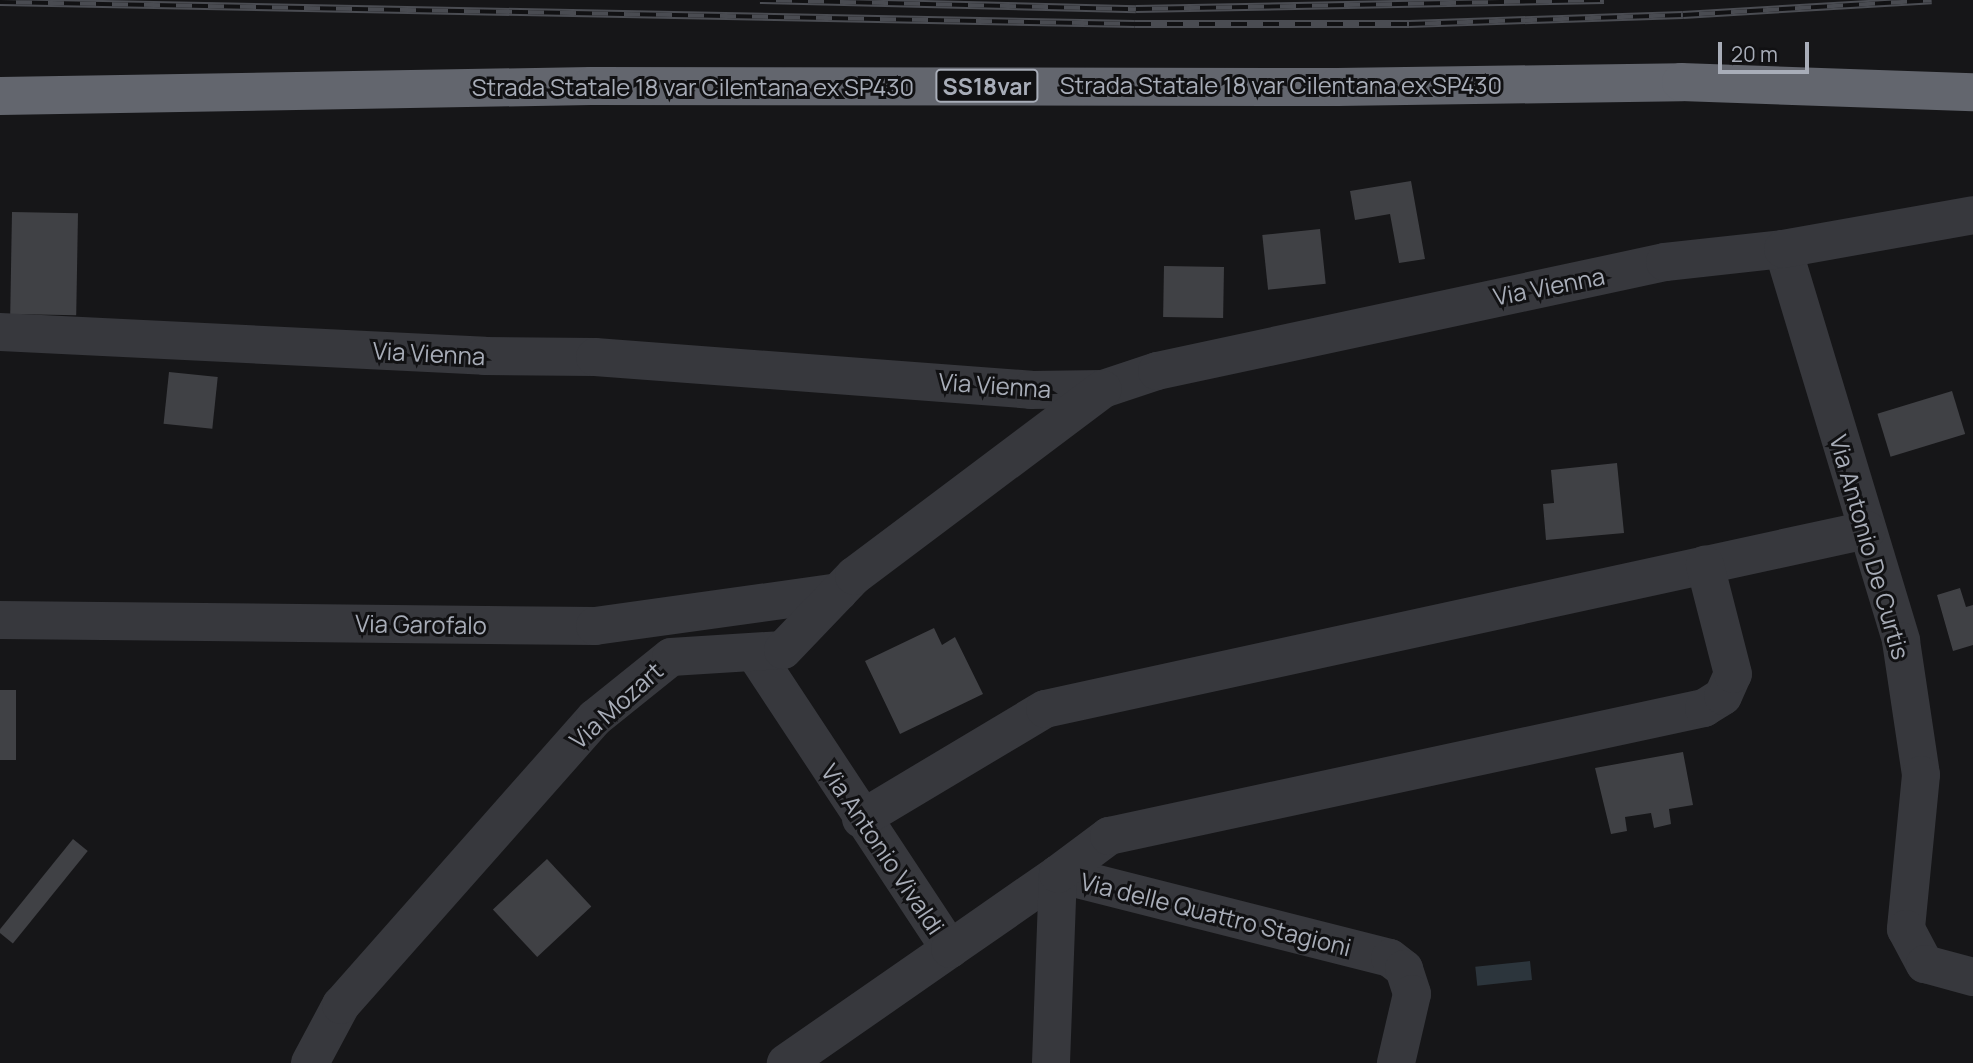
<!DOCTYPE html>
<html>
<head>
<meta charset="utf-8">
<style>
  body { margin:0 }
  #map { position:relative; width:1973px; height:1063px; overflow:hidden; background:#161618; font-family:Manrope,sans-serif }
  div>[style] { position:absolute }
  .water>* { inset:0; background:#2c353c; transform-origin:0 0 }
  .building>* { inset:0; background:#404145; transform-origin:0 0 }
  .minor>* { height:38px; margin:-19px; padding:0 19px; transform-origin:19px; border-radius:19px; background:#37383d }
  .highway>* { height:38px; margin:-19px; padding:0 19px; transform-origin:19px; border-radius:19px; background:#63666e }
  .rail>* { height:8px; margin-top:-4px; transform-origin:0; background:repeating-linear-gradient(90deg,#111113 0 16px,#4a4c52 0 32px); box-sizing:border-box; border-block:2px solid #4a4c52 }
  span { translate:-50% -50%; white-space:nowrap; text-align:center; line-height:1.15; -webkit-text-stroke:6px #111113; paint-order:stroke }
  .shield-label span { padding:2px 5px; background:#111113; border:2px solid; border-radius:5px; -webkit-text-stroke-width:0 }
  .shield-label { font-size:23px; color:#a8adb8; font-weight:700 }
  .street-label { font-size:24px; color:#a8adb8 }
  .scale { position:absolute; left:1718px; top:42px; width:91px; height:32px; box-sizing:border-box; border:4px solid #a8adb8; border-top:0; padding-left:9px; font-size:21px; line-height:24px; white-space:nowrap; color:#a8adb8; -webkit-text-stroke:5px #111113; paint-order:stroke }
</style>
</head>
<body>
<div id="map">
  <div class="water">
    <i style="left:1530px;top:961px;width:19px;height:55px;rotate:84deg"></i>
  </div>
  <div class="building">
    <i style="clip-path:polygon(1411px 181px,1425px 259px,1399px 263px,1390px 214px,1355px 220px,1350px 191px)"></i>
    <i style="left:12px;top:212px;width:66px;height:102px;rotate:1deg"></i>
    <i style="left:1320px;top:229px;width:55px;height:58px;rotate:84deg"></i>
    <i style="left:1164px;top:266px;width:60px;height:51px;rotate:1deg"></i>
    <i style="left:169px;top:372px;width:49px;height:52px;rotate:6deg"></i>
    <i style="left:1952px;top:391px;width:45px;height:78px;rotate:73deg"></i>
    <i style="clip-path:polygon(1617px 463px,1624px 533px,1546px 540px,1543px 504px,1554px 503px,1551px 470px)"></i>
    <i style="clip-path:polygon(1960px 588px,1966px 607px,1973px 605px,1973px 645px,1953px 651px,1937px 595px)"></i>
    <i style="clip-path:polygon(934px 628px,942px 645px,955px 637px,983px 694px,900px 734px,865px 661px)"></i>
    <i style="left:0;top:690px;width:16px;height:70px"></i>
    <i style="clip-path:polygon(1683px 752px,1693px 805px,1669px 809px,1671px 824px,1654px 828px,1651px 813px,1625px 817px,1627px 831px,1611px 834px,1595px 768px)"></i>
    <i style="left:73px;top:839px;width:19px;height:119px;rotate:39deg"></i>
    <i style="left:547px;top:859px;width:65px;height:74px;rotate:47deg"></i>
  </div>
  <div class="minor">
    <i style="left:1783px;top:249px;width:409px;rotate:73.2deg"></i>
    <i style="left:1901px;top:641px;width:135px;rotate:81.5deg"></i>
    <i style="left:1921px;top:775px;width:155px;rotate:95.6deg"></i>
    <i style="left:1906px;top:929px;width:40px;rotate:62deg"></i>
    <i style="left:1925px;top:964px;width:50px;rotate:15.2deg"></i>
    <i style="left:0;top:332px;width:485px;rotate:2.8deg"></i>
    <i style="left:484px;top:356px;width:111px;rotate:0.5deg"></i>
    <i style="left:595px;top:357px;width:437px;rotate:4.3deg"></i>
    <i style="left:1031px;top:390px;width:72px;rotate:-0.8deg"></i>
    <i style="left:1103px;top:389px;width:57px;rotate:-18.4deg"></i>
    <i style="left:1157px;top:371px;width:520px;rotate:-12.11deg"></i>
    <i style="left:1665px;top:262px;width:119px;rotate:-6.3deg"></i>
    <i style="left:1783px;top:249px;width:193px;rotate:-10.1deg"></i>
    <i style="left:0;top:620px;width:595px;rotate:0.58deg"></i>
    <i style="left:595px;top:626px;width:246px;rotate:-7.9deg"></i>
    <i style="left:754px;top:652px;width:356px;rotate:56.6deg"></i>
    <i style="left:950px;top:949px;width:200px;rotate:145.2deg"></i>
    <i style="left:861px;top:819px;width:214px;rotate:-30.9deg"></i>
    <i style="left:1045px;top:709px;width:841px;rotate:-12.29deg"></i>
    <i style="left:950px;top:949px;width:131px;rotate:-34.8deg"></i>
    <i style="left:1058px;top:874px;width:342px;rotate:14.2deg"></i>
    <i style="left:1390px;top:958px;width:18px;rotate:38deg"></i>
    <i style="left:1404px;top:969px;width:26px;rotate:72deg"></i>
    <i style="left:1412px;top:994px;width:71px;rotate:103.1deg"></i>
    <i style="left:310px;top:1063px;width:66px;rotate:-61.9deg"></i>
    <i style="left:341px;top:1005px;width:383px;rotate:-48.5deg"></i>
    <i style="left:595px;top:718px;width:97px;rotate:-38.8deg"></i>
    <i style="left:671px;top:657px;width:112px;rotate:-3.6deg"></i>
    <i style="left:783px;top:650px;width:103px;rotate:-46.2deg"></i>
    <i style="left:854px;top:576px;width:311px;rotate:-36.9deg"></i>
    <i style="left:1051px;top:1063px;width:189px;rotate:-87.9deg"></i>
    <i style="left:1058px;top:874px;width:64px;rotate:-36.7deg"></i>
    <i style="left:1109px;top:836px;width:609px;rotate:-12.14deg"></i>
    <i style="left:1704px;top:708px;width:22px;rotate:-32deg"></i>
    <i style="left:1723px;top:696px;width:24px;rotate:-66deg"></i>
    <i style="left:1733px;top:674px;width:113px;rotate:-104.4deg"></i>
  </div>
  <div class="highway">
    <i style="left:0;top:96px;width:591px;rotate:-0.97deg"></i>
    <i style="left:591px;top:86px;width:746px;rotate:0.08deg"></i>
    <i style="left:1337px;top:87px;width:344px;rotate:-0.8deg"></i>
    <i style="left:1681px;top:82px;width:292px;rotate:2deg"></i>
  </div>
  <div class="rail">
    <i style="left:760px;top:0;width:376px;rotate:1.4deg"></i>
    <i style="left:1136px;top:9px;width:468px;rotate:-1.1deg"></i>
    <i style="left:0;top:2px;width:1135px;rotate:1.11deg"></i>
    <i style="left:1135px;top:24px;width:274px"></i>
    <i style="left:1409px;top:24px;width:274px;rotate:-1.9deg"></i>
    <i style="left:1683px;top:15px;width:249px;rotate:-3.4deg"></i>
  </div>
  <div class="shield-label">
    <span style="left:987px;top:86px">SS18var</span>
  </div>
  <div class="street-label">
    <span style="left:1281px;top:85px">Strada Statale 18 var Cilentana ex SP430</span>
    <span style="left:693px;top:87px">Strada Statale 18 var Cilentana ex SP430</span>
    <span style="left:1549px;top:286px;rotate:-11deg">Via Vienna</span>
    <span style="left:429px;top:353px;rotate:3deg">Via Vienna</span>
    <span style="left:995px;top:385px;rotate:4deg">Via Vienna</span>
    <span style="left:1870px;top:547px;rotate:74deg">Via Antonio De Curtis</span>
    <span style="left:421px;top:624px;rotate:1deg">Via Garofalo</span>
    <span style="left:616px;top:705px;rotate:-42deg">Via Mozart</span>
    <span style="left:883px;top:849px;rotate:56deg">Via Antonio Vivaldi</span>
    <span style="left:1216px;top:914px;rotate:14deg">Via delle Quattro Stagioni</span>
  </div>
  <div class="scale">20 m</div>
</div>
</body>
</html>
